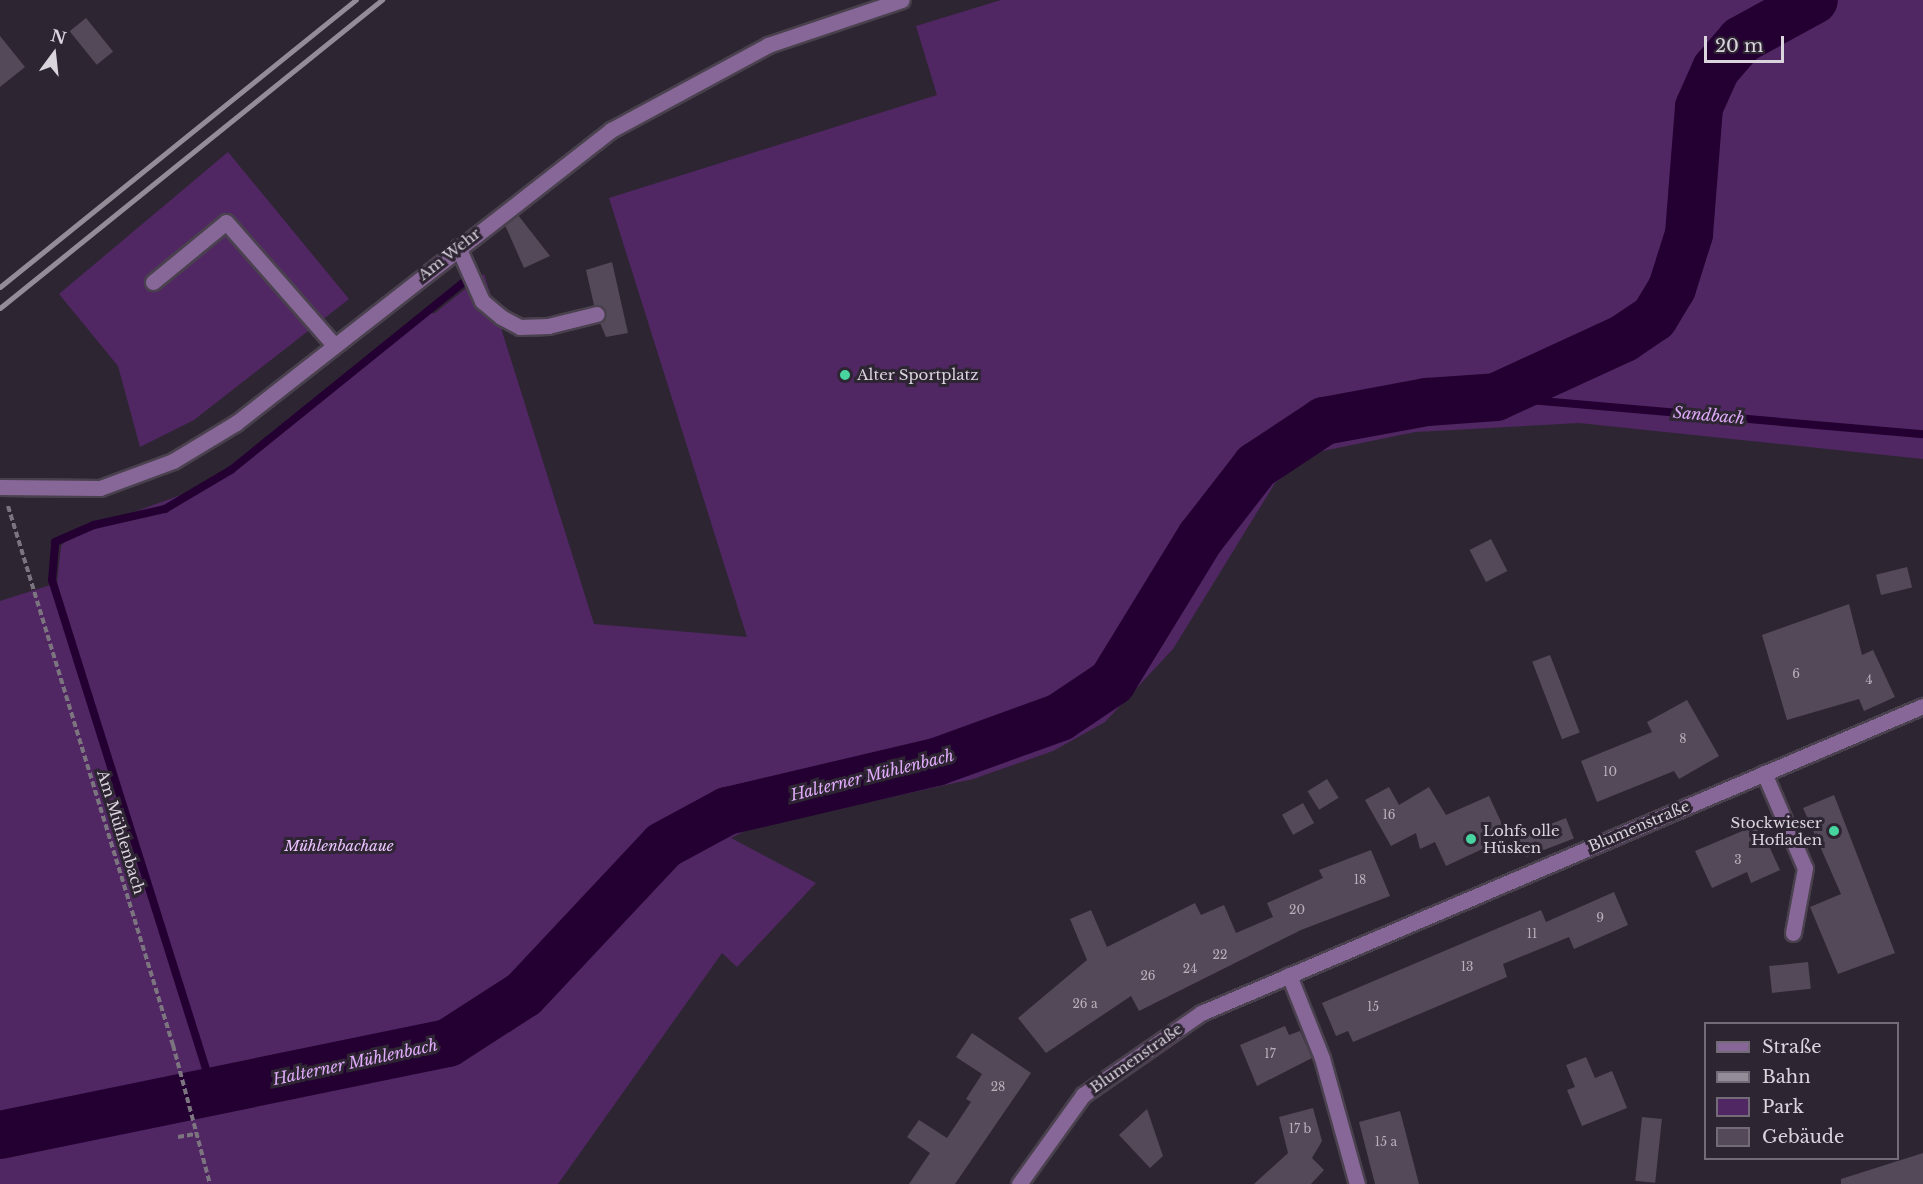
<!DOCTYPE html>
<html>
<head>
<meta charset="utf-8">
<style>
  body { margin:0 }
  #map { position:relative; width:1923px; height:1184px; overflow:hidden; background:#2e2533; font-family:"Libre Baskerville",serif }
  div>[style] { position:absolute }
  .green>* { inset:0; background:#502763 }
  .stream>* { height:8px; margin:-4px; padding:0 4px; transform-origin:4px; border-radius:4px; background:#240032 }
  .river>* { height:48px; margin:-24px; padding:0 24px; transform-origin:24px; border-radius:24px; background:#240032 }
  .building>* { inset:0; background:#534958; transform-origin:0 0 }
  .path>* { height:4px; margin-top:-2px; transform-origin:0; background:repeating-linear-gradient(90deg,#7c7580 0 6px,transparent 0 9px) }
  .roads { filter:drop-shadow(2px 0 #4a414e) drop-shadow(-2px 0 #4a414e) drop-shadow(0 2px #4a414e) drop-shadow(0 -2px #4a414e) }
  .minor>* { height:15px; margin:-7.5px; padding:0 7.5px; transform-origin:7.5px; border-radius:7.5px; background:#876797 }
  .rail>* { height:4.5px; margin:-2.25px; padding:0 2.25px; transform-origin:2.25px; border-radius:2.25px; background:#948c97 }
  .dots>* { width:16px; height:16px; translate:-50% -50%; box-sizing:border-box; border:3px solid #2e2533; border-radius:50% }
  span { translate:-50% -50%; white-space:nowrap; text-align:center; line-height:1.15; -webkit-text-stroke:6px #2e2533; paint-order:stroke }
  .number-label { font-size:12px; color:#b8b1bc }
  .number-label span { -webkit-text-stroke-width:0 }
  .street-label { font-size:15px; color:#dad4dd }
  .poi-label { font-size:15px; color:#dad4dd }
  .left { translate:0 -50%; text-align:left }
  .right { translate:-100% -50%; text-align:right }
  .park-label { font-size:15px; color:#eac3ff; font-style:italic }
  .water-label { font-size:16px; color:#dfabfa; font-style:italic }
  .legend { position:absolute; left:1704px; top:1022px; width:195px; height:138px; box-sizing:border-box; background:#2e2533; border:2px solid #736b77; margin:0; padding:8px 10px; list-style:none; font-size:18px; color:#dad4dd }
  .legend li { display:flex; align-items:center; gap:12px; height:30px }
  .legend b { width:30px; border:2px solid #736b77 }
  .north { position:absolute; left:24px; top:24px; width:60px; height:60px; -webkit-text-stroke:4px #2e2533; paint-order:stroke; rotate:15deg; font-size:16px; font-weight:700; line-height:24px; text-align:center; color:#dad4dd }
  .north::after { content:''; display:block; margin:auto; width:21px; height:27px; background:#dad4dd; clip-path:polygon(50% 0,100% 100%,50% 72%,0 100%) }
  .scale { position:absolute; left:1704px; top:36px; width:80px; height:27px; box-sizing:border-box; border:3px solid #dad4dd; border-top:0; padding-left:8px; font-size:18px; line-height:21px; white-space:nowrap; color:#dad4dd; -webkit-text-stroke:4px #2e2533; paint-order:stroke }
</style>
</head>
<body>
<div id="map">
  <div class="green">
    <i style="clip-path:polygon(1001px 0,1923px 0,1923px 459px,1579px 423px,1415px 432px,1313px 453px,1275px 483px,1173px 649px,1105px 722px,1053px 751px,973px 779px,751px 828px,731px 838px,816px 883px,737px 967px,722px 953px,558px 1184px,0 1184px,0 601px,57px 583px,61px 546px,71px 535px,189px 492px,236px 465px,423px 314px,435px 313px,484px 274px,594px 624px,747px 637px,609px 198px,937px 95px,916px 26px)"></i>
    <i style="clip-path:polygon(228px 152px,349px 299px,194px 420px,140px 447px,118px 366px,59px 294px)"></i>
  </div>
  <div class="stream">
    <i style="left:1496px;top:397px;width:429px;rotate:5deg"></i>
    <i style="left:212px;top:1088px;width:533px;rotate:-107.48deg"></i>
    <i style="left:52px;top:580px;width:38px;rotate:-85deg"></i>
    <i style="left:55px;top:542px;width:43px;rotate:-23.6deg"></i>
    <i style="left:94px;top:525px;width:73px;rotate:-12.7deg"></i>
    <i style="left:165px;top:509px;width:77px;rotate:-30.6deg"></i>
    <i style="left:231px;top:470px;width:307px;rotate:-38.9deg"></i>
  </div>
  <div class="river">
    <i style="left:0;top:1135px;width:457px;rotate:-11.6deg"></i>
    <i style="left:448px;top:1043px;width:90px;rotate:-32.8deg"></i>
    <i style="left:524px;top:994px;width:204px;rotate:-46.8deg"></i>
    <i style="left:664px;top:845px;width:72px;rotate:-28.4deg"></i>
    <i style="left:727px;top:811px;width:215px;rotate:-13.2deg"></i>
    <i style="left:936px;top:762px;width:132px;rotate:-19.9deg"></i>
    <i style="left:1060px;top:717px;width:63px;rotate:-33.9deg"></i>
    <i style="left:1112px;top:682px;width:170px;rotate:-58.5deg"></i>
    <i style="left:1201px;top:537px;width:90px;rotate:-52.2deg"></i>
    <i style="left:1256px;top:466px;width:82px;rotate:-33.5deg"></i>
    <i style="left:1324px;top:421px;width:105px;rotate:-10.5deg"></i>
    <i style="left:1427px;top:402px;width:69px;rotate:-4.1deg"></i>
    <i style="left:1496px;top:397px;width:141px;rotate:-24.7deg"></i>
    <i style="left:1624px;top:338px;width:36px;rotate:-34deg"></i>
    <i style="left:1654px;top:318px;width:35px;rotate:-59deg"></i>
    <i style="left:1672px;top:288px;width:57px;rotate:-72.5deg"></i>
    <i style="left:1689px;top:234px;width:127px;rotate:-85.5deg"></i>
    <i style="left:1699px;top:107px;width:42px;rotate:-65.9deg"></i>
    <i style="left:1716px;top:69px;width:38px;rotate:-49deg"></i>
    <i style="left:1741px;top:40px;width:83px;rotate:-28.7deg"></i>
  </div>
  <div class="building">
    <i style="left:86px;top:18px;width:43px;height:21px;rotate:51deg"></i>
    <i style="clip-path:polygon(0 36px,25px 67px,0 87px)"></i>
    <i style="clip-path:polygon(518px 215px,550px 256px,524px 268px,505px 225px)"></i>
    <i style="clip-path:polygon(612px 262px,628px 333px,606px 337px,600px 323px,606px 311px,594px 305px,586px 270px)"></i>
    <i style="left:1491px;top:539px;width:36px;height:24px;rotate:63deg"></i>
    <i style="left:1907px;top:567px;width:21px;height:32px;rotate:76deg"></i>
    <i style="clip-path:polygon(1849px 604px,1862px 655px,1873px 650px,1895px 697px,1864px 711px,1859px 699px,1787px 720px,1762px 635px)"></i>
    <i style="left:1550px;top:655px;width:83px;height:19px;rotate:69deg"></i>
    <i style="clip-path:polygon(1687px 700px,1719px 756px,1679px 779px,1674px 771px,1597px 802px,1581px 761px,1652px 732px,1647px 722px)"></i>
    <i style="left:1327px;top:779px;width:22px;height:23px;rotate:58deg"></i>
    <i style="clip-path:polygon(1389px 787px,1399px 805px,1429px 787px,1446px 815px,1489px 796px,1508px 837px,1446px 866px,1435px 842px,1420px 849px,1416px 833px,1391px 846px,1365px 800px)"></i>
    <i style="clip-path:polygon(1834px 795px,1895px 953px,1838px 974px,1810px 907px,1841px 894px,1803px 808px)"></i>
    <i style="left:1303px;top:803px;width:23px;height:24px;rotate:61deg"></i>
    <i style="left:1566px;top:818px;width:22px;height:51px;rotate:69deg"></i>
    <i style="clip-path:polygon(1759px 824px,1780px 870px,1751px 883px,1747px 872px,1712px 888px,1695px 851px)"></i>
    <i style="clip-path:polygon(1371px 850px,1390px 896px,1301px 930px,1139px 1011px,1131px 996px,1046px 1053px,1018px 1018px,1087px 960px,1070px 919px,1091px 910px,1107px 947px,1195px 903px,1201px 915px,1224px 905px,1236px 933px,1273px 917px,1267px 903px,1323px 878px,1319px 870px)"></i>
    <i style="clip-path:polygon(1614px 892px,1628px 925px,1574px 949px,1569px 937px,1503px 964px,1507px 977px,1353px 1042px,1348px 1031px,1336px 1036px,1322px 1003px,1541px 910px,1546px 922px)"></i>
    <i style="left:1808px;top:962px;width:27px;height:39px;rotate:84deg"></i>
    <i style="clip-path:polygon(1285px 1026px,1289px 1035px,1300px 1031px,1312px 1058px,1257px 1086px,1240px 1045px)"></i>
    <i style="clip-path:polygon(972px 1033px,1031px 1073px,955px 1184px,909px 1184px,930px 1153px,907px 1137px,919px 1120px,947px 1138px,971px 1102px,966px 1099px,982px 1074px,956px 1057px)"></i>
    <i style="clip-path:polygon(1586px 1057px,1595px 1078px,1612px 1071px,1627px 1108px,1582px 1126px,1567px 1090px,1575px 1087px,1566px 1065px)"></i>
    <i style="clip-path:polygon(1313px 1108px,1322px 1141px,1312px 1158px,1324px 1170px,1311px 1184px,1254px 1184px,1288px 1153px,1279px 1117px)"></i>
    <i style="clip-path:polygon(1147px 1109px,1163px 1156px,1150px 1168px,1119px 1135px)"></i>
    <i style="clip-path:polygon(1400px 1111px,1419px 1184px,1375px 1184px,1359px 1122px)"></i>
    <i style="left:1642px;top:1117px;width:20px;height:64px;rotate:6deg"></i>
    <i style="clip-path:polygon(1923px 1153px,1923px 1184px,1841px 1184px,1841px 1179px)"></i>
  </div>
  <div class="path">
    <i style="left:8px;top:506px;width:564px;rotate:72.98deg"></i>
    <i style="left:173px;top:1045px;width:144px;rotate:75.1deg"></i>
    <i style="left:178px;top:1137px;width:17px;rotate:-10deg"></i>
  </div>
  <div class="roads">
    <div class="minor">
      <i style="left:458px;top:247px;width:59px;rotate:66deg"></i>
      <i style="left:482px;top:301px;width:25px;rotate:40deg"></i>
      <i style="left:501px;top:317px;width:21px;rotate:28deg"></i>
      <i style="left:520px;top:327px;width:28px;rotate:-2deg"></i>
      <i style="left:548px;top:326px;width:50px;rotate:-13.8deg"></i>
      <i style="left:153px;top:282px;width:94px;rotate:-39.4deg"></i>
      <i style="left:226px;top:222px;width:164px;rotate:48.7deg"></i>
      <i style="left:0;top:487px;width:100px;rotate:0.6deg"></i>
      <i style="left:100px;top:488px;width:78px;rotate:-20.3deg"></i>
      <i style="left:173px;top:461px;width:74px;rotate:-31.1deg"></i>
      <i style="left:236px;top:423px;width:476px;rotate:-38deg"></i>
      <i style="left:611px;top:130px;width:179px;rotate:-28.4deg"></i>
      <i style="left:768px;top:45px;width:141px;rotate:-18.6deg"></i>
      <i style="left:1764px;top:773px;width:103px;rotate:66.7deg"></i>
      <i style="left:1805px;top:868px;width:66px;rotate:100.5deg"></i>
      <i style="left:1289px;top:975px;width:89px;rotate:68.3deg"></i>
      <i style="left:1322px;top:1058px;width:131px;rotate:74.5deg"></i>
      <i style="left:1019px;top:1184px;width:110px;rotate:-54.3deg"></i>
      <i style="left:1083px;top:1095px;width:144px;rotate:-34.8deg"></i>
      <i style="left:1201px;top:1013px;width:785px;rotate:-23.04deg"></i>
    </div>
  </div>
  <div class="rail">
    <i style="left:0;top:287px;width:457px;rotate:-38.9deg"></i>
    <i style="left:0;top:308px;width:491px;rotate:-38.9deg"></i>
  </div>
  <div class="dots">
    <i style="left:845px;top:375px;background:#47d49e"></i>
    <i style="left:1834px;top:831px;background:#47d49e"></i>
    <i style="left:1471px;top:839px;background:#47d49e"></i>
  </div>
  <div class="number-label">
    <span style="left:1796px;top:674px">6</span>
    <span style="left:1869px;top:680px">4</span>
    <span style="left:1683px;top:739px">8</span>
    <span style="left:1610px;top:772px">10</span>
    <span style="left:1389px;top:815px">16</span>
    <span style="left:1738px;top:860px">3</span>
    <span style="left:1360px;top:880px">18</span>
    <span style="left:1297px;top:910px">20</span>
    <span style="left:1600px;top:918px">9</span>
    <span style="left:1532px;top:934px">11</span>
    <span style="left:1220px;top:955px">22</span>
    <span style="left:1467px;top:967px">13</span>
    <span style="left:1190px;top:969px">24</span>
    <span style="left:1148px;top:976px">26</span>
    <span style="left:1085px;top:1004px">26 a</span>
    <span style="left:1373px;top:1007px">15</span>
    <span style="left:1270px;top:1054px">17</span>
    <span style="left:998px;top:1087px">28</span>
    <span style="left:1300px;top:1129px">17 b</span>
    <span style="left:1386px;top:1142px">15 a</span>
  </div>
  <div class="street-label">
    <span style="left:449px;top:254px;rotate:-38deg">Am Wehr</span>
    <span style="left:1639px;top:826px;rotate:-23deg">Blumenstraße</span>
    <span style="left:121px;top:832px;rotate:73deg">Am Mühlenbach</span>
    <span style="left:1136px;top:1058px;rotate:-35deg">Blumenstraße</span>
  </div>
  <div class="poi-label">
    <span class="left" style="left:857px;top:375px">Alter Sportplatz</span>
    <span class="right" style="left:1822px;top:831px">Stockwieser<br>Hofladen</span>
    <span class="left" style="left:1483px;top:839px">Lohfs olle<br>Hüsken</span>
  </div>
  <div class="park-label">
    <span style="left:339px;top:846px">Mühlenbachaue</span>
  </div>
  <div class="water-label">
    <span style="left:1709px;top:415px;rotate:5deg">Sandbach</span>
    <span style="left:872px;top:775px;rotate:-14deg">Halterner Mühlenbach</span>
    <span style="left:355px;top:1062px;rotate:-12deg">Halterner Mühlenbach</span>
  </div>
  <ul class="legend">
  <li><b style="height:8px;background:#876797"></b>Straße</li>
  <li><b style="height:8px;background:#948c97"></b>Bahn</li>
  <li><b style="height:16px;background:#502763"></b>Park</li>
  <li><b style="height:16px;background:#534958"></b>Gebäude</li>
  </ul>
  <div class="north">N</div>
  <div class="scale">20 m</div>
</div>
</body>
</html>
